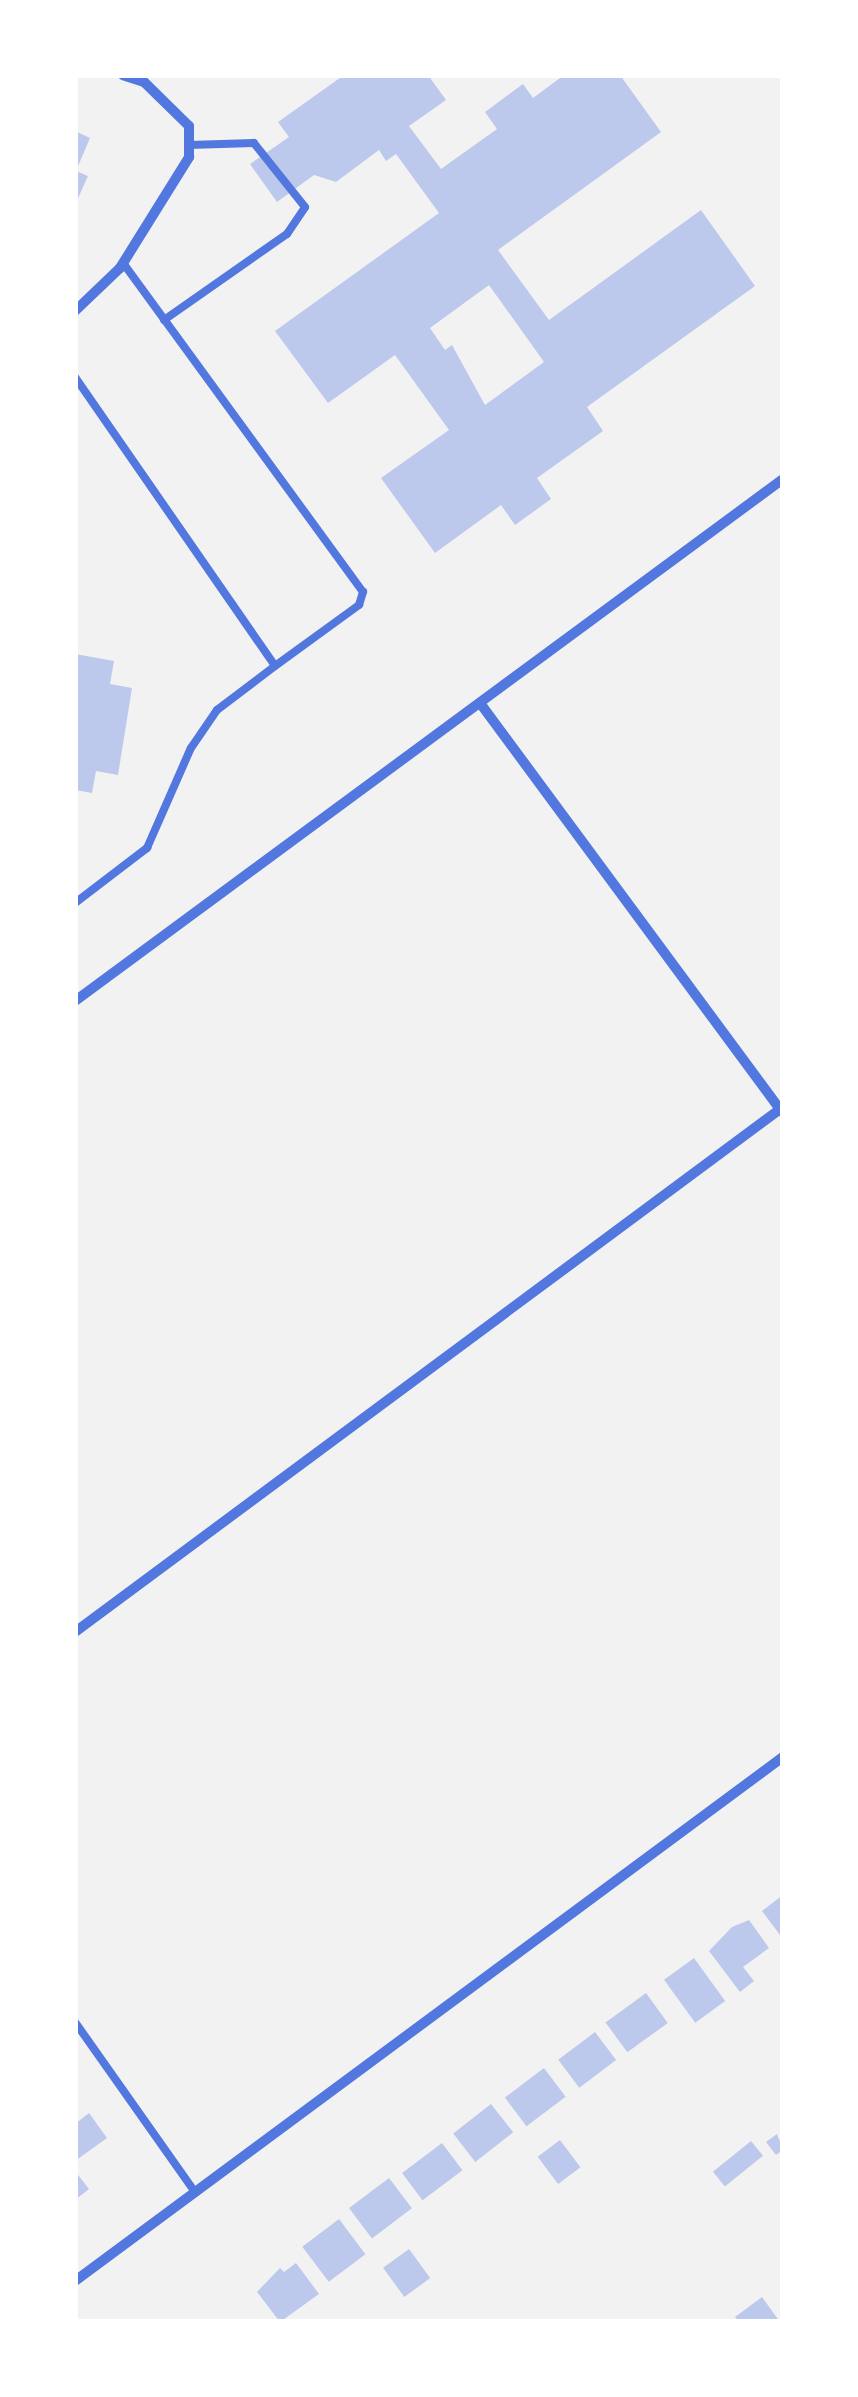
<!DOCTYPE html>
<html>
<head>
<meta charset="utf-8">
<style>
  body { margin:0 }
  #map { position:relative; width:858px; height:2397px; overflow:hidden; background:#f2f2f2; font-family:"Varela Round",sans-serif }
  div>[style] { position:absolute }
  .building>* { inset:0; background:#bdc9ec; transform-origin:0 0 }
  .service>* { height:8px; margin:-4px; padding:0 4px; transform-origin:4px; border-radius:4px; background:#5277de }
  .minor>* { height:10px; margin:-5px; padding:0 5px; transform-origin:5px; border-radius:5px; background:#5277de }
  span { translate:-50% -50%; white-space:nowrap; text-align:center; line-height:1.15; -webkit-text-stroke:8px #fff; paint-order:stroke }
  .frame { position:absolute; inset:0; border:78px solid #fff; pointer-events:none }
</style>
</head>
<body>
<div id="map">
  <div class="building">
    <i style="clip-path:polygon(evenodd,344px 75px,428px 75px,446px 100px,409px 126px,441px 169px,497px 129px,485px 112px,523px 84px,533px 98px,564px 75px,620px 75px,661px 132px,498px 250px,549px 320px,701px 210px,755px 286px,587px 407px,603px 431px,537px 478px,551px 499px,515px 525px,501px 505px,435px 553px,381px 478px,449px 430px,395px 355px,328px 403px,275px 331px,439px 213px,396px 154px,386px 161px,379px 150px,336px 182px,314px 175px,277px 202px,250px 164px,289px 137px,278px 122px,344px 75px,489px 285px,544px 362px,485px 405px,452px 345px,445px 350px,430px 328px,489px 285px)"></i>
    <i style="clip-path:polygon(75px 131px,90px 138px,76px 171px,88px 176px,75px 205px)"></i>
    <i style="clip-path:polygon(75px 654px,114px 661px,110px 684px,132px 688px,118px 775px,96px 771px,92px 793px,75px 790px)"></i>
    <i style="clip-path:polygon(783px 1895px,783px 1939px,762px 1911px)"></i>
    <i style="clip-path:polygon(749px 1920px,769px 1948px,743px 1967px,754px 1981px,740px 1992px,709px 1951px,732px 1927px)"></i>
    <i style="left:694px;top:1958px;width:53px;height:37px;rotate:54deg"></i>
    <i style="left:646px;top:1993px;width:37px;height:50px;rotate:54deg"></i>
    <i style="left:595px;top:2032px;width:35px;height:46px;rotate:53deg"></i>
    <i style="left:544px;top:2068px;width:36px;height:49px;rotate:53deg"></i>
    <i style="left:491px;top:2104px;width:36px;height:48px;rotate:52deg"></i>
    <i style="clip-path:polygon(89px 2113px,107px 2138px,75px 2161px,75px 2124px)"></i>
    <i style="clip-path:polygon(777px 2134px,783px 2150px,776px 2155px,766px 2142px)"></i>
    <i style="left:560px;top:2140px;width:34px;height:28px;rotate:53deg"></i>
    <i style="left:751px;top:2141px;width:19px;height:49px;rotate:51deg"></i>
    <i style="left:442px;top:2143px;width:34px;height:50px;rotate:53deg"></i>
    <i style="clip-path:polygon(75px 2171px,89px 2189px,75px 2200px)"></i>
    <i style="left:389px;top:2178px;width:38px;height:50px;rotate:53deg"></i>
    <i style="left:339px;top:2219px;width:44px;height:46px;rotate:53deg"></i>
    <i style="left:409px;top:2249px;width:36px;height:32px;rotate:54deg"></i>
    <i style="clip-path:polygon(296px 2263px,319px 2294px,280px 2322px,257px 2292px,280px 2268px,284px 2272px)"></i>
    <i style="clip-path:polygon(762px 2297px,780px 2322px,739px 2322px,735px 2317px)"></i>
  </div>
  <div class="service">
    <i style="left:164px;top:320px;width:150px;rotate:-35deg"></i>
    <i style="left:287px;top:234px;width:32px;rotate:-56deg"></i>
    <i style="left:305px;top:207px;width:82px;rotate:-128.6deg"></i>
    <i style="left:254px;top:143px;width:65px;rotate:178.2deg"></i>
    <i style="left:75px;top:377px;width:351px;rotate:55.3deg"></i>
    <i style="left:275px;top:666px;width:104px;rotate:-36deg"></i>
    <i style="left:359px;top:605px;width:14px;rotate:-73deg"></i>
    <i style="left:363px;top:592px;width:407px;rotate:-126.1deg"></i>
    <i style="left:75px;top:903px;width:91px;rotate:-37.4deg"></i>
    <i style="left:147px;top:848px;width:109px;rotate:-66.3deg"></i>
    <i style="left:191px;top:748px;width:46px;rotate:-55.6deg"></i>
    <i style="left:217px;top:710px;width:73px;rotate:-37.2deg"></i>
    <i style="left:75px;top:2022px;width:208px;rotate:54.8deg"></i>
  </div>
  <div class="minor">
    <i style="left:75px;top:311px;width:62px;rotate:-43.7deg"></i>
    <i style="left:120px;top:268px;width:131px;rotate:-58.1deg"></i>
    <i style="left:189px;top:157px;width:31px;rotate:-90deg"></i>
    <i style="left:189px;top:126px;width:63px;rotate:-135.6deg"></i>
    <i style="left:144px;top:82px;width:22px;rotate:-162deg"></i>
    <i style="left:480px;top:703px;width:508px;rotate:53.56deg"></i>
    <i style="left:75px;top:1001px;width:880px;rotate:-36.4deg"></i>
    <i style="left:75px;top:1632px;width:881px;rotate:-36.56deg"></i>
    <i style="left:75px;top:2281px;width:881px;rotate:-36.51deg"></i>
  </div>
  <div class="frame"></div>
</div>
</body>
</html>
